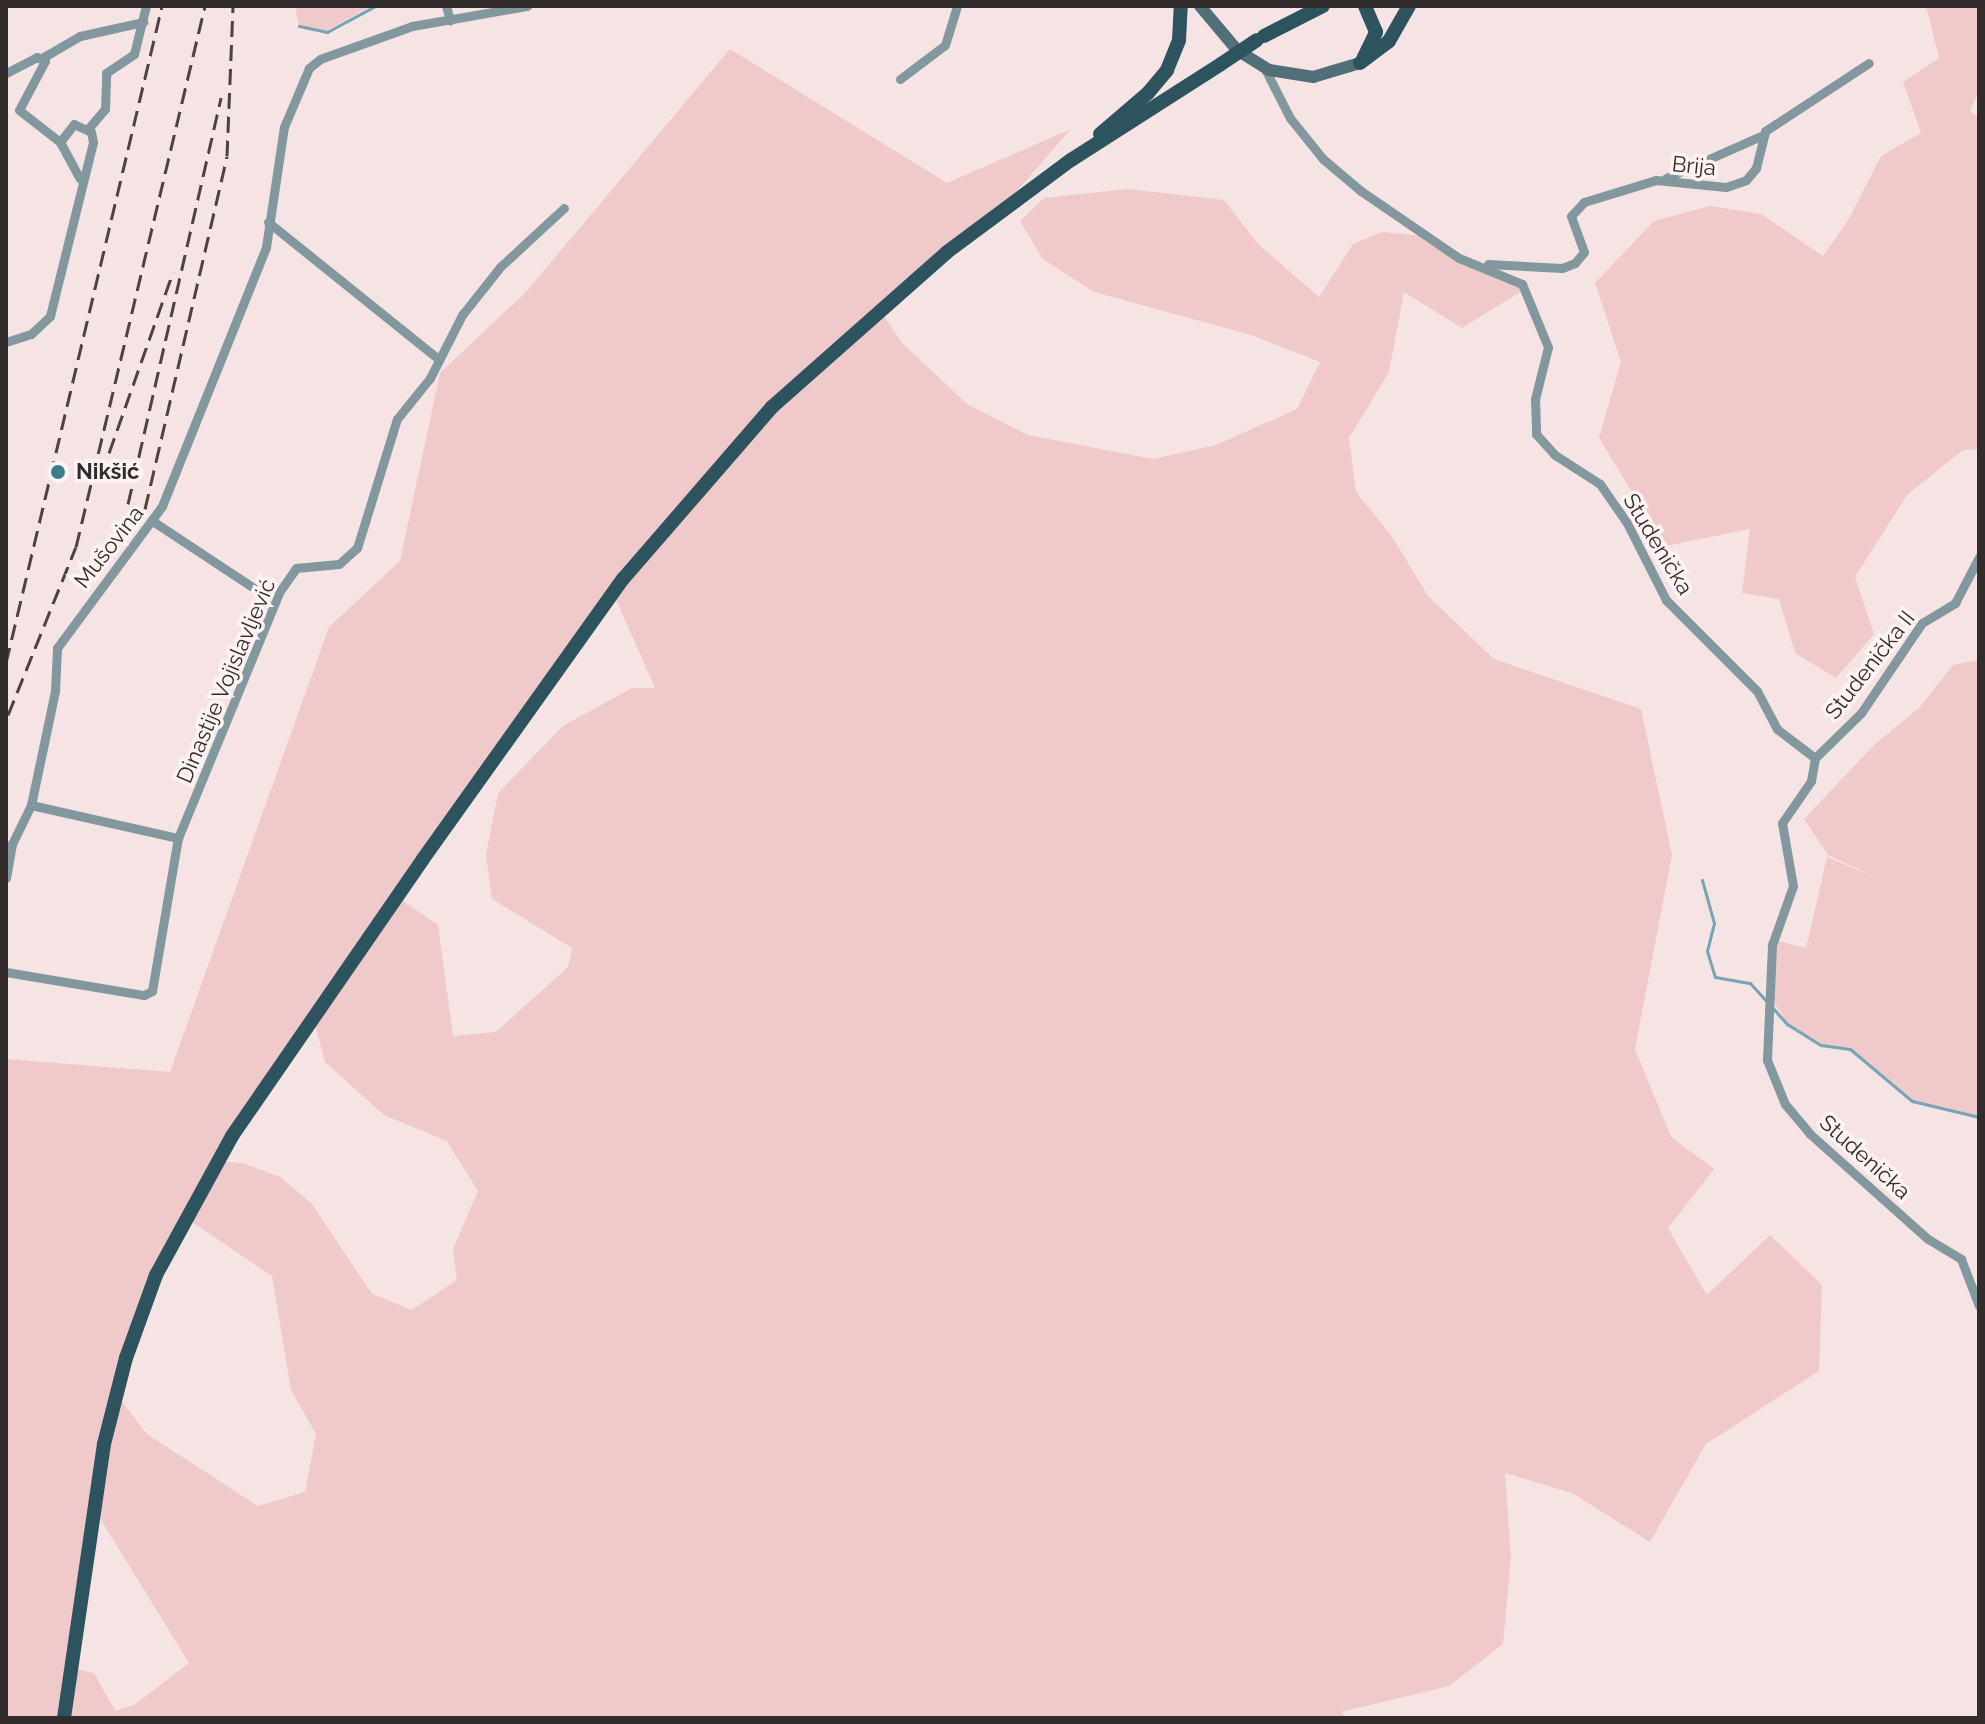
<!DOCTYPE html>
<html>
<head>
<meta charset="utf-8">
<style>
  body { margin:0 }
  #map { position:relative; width:1985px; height:1724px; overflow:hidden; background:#f6e4e4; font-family:Raleway,sans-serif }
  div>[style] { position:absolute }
  .green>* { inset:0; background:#f0c9ca }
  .stream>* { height:3px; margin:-1.5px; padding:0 1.5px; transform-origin:1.5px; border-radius:1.5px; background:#75a4b5 }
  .minor>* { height:9px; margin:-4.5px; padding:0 4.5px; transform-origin:4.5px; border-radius:4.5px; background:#82979e }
  .secondary>* { height:12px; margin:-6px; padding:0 6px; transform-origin:6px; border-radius:6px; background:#516f79 }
  .primary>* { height:14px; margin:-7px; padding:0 7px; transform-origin:7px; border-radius:7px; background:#2d535f }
  .rail>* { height:3px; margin-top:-1.5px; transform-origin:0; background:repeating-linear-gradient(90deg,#4b4242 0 16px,transparent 0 24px) }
  .primary-bridge>* { height:14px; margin:-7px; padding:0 7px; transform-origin:7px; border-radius:7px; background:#2d535f }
  .dots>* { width:22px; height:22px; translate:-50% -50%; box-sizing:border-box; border:4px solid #fef3f3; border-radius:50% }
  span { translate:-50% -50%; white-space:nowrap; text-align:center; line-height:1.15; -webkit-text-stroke:7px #fef3f3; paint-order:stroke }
  .street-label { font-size:22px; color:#332c2c }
  .poi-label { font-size:22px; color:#332c2c; font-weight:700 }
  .left { translate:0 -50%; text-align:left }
  .frame { position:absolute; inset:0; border:8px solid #332c2c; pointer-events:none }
</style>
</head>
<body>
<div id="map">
  <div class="green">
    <i style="clip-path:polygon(295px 6px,371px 6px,324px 32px,299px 26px)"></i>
    <i style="clip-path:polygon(1926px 6px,1979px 6px,1979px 91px,1970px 111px,1979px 118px,1979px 449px,1963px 450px,1907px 495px,1855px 577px,1874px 634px,1836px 678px,1795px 653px,1779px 599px,1742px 593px,1750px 529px,1665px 546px,1599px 438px,1621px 362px,1595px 283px,1654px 221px,1710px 206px,1761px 214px,1823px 256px,1849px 219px,1881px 156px,1921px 133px,1903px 82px,1939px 58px)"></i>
    <i style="clip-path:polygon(evenodd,730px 49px,947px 183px,1071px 129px,992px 219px,879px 308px,902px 343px,967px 404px,1028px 435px,1153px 459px,1216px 445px,1297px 409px,1320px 362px,1251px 335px,1094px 292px,1043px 259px,1020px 221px,1044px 198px,1127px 189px,1224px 200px,1257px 243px,1319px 297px,1353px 244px,1382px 232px,1423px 236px,1525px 289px,1462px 328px,1404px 292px,1389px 372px,1349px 438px,1356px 492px,1393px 538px,1428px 596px,1494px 659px,1641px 709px,1672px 855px,1635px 1049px,1671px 1137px,1714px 1169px,1668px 1228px,1707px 1295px,1770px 1235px,1822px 1285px,1819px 1371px,1706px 1444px,1650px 1542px,1572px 1493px,1505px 1473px,1511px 1558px,1503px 1644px,1449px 1686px,1341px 1712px,1347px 1718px,64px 1718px,71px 1668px,94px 1673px,115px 1711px,134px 1705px,189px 1663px,93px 1507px,61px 1718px,6px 1718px,6px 1059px,170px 1072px,329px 627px,400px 561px,440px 373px,526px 292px,730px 49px,614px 595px,655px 688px,632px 688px,563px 726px,498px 793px,486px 855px,492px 899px,572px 948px,568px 967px,496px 1032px,453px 1036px,438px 925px,397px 897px,614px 595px,730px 49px,313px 1018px,325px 1062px,384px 1115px,447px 1141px,478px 1191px,453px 1249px,457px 1280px,412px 1310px,372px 1294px,312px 1204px,280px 1177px,243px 1163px,217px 1161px,313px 1018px,730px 49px,185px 1217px,272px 1276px,291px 1390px,316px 1434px,305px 1492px,258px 1506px,147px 1434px,116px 1394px,185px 1217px)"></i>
    <i style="clip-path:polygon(1979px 660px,1979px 1117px,1912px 1101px,1850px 1049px,1821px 1045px,1787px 1023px,1769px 994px,1774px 940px,1806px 948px,1827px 857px,1875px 877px,1828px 855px,1804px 819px,1875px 744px,1919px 708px,1953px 665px)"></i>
  </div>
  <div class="stream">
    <i style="left:299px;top:26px;width:29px;rotate:12deg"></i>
    <i style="left:327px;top:32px;width:55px;rotate:-28.4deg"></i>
    <i style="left:1702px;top:880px;width:45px;rotate:74.4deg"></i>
    <i style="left:1714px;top:923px;width:29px;rotate:104deg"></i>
    <i style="left:1707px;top:951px;width:27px;rotate:73deg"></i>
    <i style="left:1715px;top:977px;width:36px;rotate:10deg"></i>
    <i style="left:1750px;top:983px;width:24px;rotate:48deg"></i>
    <i style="left:1772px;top:1007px;width:23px;rotate:49deg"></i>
    <i style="left:1787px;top:1024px;width:40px;rotate:32deg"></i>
    <i style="left:1821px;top:1045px;width:29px;rotate:8deg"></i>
    <i style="left:1850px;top:1049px;width:81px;rotate:40deg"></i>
    <i style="left:1912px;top:1101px;width:69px;rotate:13.4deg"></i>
  </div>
  <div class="minor">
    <i style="left:446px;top:6px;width:15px;rotate:74deg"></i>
    <i style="left:42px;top:58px;width:44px;rotate:-30.1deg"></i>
    <i style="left:80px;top:36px;width:65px;rotate:-12.5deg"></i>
    <i style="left:1264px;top:67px;width:57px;rotate:63deg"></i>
    <i style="left:1290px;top:118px;width:53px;rotate:51.2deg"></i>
    <i style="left:1323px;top:159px;width:50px;rotate:40.1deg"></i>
    <i style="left:1361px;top:191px;width:119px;rotate:34.4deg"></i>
    <i style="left:1459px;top:258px;width:68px;rotate:22.4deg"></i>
    <i style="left:1522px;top:284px;width:68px;rotate:67.6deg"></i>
    <i style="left:1548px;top:347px;width:54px;rotate:104deg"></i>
    <i style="left:1535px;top:399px;width:35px;rotate:88deg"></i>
    <i style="left:1536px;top:434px;width:28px;rotate:48deg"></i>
    <i style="left:1555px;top:455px;width:54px;rotate:32.8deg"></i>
    <i style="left:1600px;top:484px;width:47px;rotate:55.3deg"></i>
    <i style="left:1627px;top:523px;width:86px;rotate:63.1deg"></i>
    <i style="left:1666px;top:600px;width:129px;rotate:45deg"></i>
    <i style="left:1757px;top:691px;width:43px;rotate:62.2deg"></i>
    <i style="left:1777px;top:729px;width:48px;rotate:37.3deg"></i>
    <i style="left:1815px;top:758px;width:23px;rotate:100deg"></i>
    <i style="left:1811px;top:781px;width:51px;rotate:124.6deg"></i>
    <i style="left:1782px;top:823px;width:64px;rotate:80.1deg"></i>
    <i style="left:1793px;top:886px;width:63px;rotate:109.6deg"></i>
    <i style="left:1772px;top:945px;width:115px;rotate:92.5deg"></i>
    <i style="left:1767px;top:1060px;width:48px;rotate:67.8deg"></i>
    <i style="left:1785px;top:1104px;width:39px;rotate:50deg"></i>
    <i style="left:1810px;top:1134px;width:158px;rotate:41.7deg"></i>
    <i style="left:1928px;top:1239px;width:39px;rotate:31deg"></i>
    <i style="left:1961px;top:1259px;width:50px;rotate:69deg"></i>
    <i style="left:6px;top:73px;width:35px;rotate:-27deg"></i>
    <i style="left:37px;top:57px;width:9px;rotate:27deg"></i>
    <i style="left:45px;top:61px;width:55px;rotate:118deg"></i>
    <i style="left:19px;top:110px;width:52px;rotate:38deg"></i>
    <i style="left:60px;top:142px;width:42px;rotate:61.6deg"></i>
    <i style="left:900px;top:79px;width:56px;rotate:-37.1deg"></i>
    <i style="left:945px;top:45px;width:41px;rotate:-72.9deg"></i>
    <i style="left:88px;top:129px;width:26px;rotate:-50deg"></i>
    <i style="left:105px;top:109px;width:36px;rotate:-88deg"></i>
    <i style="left:106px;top:73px;width:34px;rotate:-34deg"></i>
    <i style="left:134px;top:54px;width:49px;rotate:-76deg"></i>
    <i style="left:1666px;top:178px;width:104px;rotate:-23.9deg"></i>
    <i style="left:268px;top:222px;width:217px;rotate:38.8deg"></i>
    <i style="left:1488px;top:264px;width:74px;rotate:3.1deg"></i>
    <i style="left:1562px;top:268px;width:14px;rotate:-21deg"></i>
    <i style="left:1575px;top:263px;width:14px;rotate:-51deg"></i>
    <i style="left:1584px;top:252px;width:38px;rotate:-110deg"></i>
    <i style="left:1571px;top:216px;width:19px;rotate:-47deg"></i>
    <i style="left:1584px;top:202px;width:75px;rotate:-17deg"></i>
    <i style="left:1656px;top:180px;width:70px;rotate:5.7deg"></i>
    <i style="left:1726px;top:187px;width:21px;rotate:-19deg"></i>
    <i style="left:1746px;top:180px;width:16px;rotate:-50deg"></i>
    <i style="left:1756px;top:168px;width:38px;rotate:-76deg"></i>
    <i style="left:1765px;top:131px;width:124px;rotate:-33.2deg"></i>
    <i style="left:6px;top:342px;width:26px;rotate:-18deg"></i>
    <i style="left:31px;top:334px;width:26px;rotate:-43deg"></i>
    <i style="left:50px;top:316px;width:179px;rotate:-76.1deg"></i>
    <i style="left:93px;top:142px;width:10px;rotate:-101deg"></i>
    <i style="left:91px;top:132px;width:19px;rotate:-155deg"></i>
    <i style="left:74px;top:124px;width:23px;rotate:128deg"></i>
    <i style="left:154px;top:522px;width:145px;rotate:33.5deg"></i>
    <i style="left:1815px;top:758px;width:64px;rotate:-44.4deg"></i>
    <i style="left:1861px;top:713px;width:109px;rotate:-55.9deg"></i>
    <i style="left:1922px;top:623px;width:39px;rotate:-31deg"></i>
    <i style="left:1955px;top:603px;width:52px;rotate:-62.4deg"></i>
    <i style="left:31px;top:805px;width:151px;rotate:12.7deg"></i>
    <i style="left:6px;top:878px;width:35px;rotate:-80deg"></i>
    <i style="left:12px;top:844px;width:43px;rotate:-64deg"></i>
    <i style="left:31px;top:805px;width:116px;rotate:-78.1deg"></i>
    <i style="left:55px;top:691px;width:43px;rotate:-87.3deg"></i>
    <i style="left:57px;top:648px;width:177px;rotate:-53.5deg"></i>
    <i style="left:162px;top:506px;width:279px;rotate:-68.1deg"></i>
    <i style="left:266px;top:247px;width:121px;rotate:-81.5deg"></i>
    <i style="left:284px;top:127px;width:64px;rotate:-67deg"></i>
    <i style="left:309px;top:68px;width:14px;rotate:-39deg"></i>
    <i style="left:320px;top:59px;width:98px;rotate:-19.7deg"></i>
    <i style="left:412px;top:26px;width:117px;rotate:-9.9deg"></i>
    <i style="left:6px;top:972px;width:140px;rotate:9.5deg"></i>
    <i style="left:144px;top:995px;width:9px;rotate:-27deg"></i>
    <i style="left:152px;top:991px;width:155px;rotate:-80.4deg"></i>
    <i style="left:178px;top:838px;width:267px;rotate:-67.6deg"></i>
    <i style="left:280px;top:591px;width:28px;rotate:-55deg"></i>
    <i style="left:296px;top:568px;width:43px;rotate:-5.3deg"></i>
    <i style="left:339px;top:564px;width:24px;rotate:-42deg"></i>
    <i style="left:357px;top:548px;width:135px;rotate:-72.8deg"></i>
    <i style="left:397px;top:419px;width:53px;rotate:-51.2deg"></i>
    <i style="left:430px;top:378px;width:71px;rotate:-63.1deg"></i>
    <i style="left:462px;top:315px;width:61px;rotate:-51.6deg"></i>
    <i style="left:500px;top:267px;width:87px;rotate:-42.7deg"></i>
  </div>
  <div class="secondary">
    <i style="left:1200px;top:6px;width:57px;rotate:49.9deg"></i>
    <i style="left:1237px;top:50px;width:38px;rotate:32deg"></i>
    <i style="left:1269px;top:70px;width:45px;rotate:9deg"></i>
    <i style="left:1313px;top:77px;width:49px;rotate:-16.6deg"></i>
  </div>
  <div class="primary">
    <i style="left:1264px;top:36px;width:66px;rotate:-27deg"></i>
    <i style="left:1363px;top:59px;width:30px;rotate:-64deg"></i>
    <i style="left:1376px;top:32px;width:28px;rotate:-113deg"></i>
    <i style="left:1360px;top:63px;width:36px;rotate:-37deg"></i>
    <i style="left:1389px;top:41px;width:40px;rotate:-60.3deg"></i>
    <i style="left:1100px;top:134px;width:63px;rotate:-40.5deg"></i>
    <i style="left:1148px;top:93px;width:30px;rotate:-50deg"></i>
    <i style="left:1167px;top:70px;width:32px;rotate:-68deg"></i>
    <i style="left:1179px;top:40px;width:34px;rotate:-87deg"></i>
    <i style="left:64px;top:1718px;width:277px;rotate:-81.7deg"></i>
    <i style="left:104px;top:1444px;width:89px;rotate:-75.7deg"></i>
    <i style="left:126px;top:1358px;width:88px;rotate:-70.1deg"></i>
    <i style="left:156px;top:1275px;width:158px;rotate:-61.3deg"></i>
    <i style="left:232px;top:1136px;width:336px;rotate:-55.4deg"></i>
    <i style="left:423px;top:859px;width:344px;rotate:-54.5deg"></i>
    <i style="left:623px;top:579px;width:228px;rotate:-49.1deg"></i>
    <i style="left:772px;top:407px;width:234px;rotate:-41.5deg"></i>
    <i style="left:947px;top:252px;width:154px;rotate:-36.6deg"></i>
    <i style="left:1071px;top:160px;width:178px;rotate:-32.6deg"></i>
  </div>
  <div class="rail">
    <i style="left:109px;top:453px;width:192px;rotate:-70.5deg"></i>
    <i style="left:128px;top:504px;width:417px;rotate:-77.1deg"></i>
    <i style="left:145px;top:509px;width:362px;rotate:-76.9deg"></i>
    <i style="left:227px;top:156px;width:150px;rotate:-87.7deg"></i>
    <i style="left:6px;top:663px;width:675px;rotate:-76.64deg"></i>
    <i style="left:8px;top:715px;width:181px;rotate:-68deg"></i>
    <i style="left:76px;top:547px;width:556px;rotate:-76.59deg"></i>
  </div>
  <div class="primary-bridge">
    <i style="left:1221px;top:64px;width:43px;rotate:-33.7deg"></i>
  </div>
  <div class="dots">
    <i style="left:58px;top:472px;background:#3c7c8f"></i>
  </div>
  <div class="street-label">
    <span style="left:1694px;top:166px;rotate:6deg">Brija</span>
    <span style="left:1658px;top:544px;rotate:59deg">Studenička</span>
    <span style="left:109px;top:547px;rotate:-52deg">Mušovina</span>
    <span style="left:1870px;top:665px;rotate:-52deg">Studenička II</span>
    <span style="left:226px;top:681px;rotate:-67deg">Dinastije Vojislavljević</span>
    <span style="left:1865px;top:1157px;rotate:42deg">Studenička</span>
  </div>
  <div class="poi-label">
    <span class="left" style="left:76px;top:472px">Nikšić</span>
  </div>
  <div class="frame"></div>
</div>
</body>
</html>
